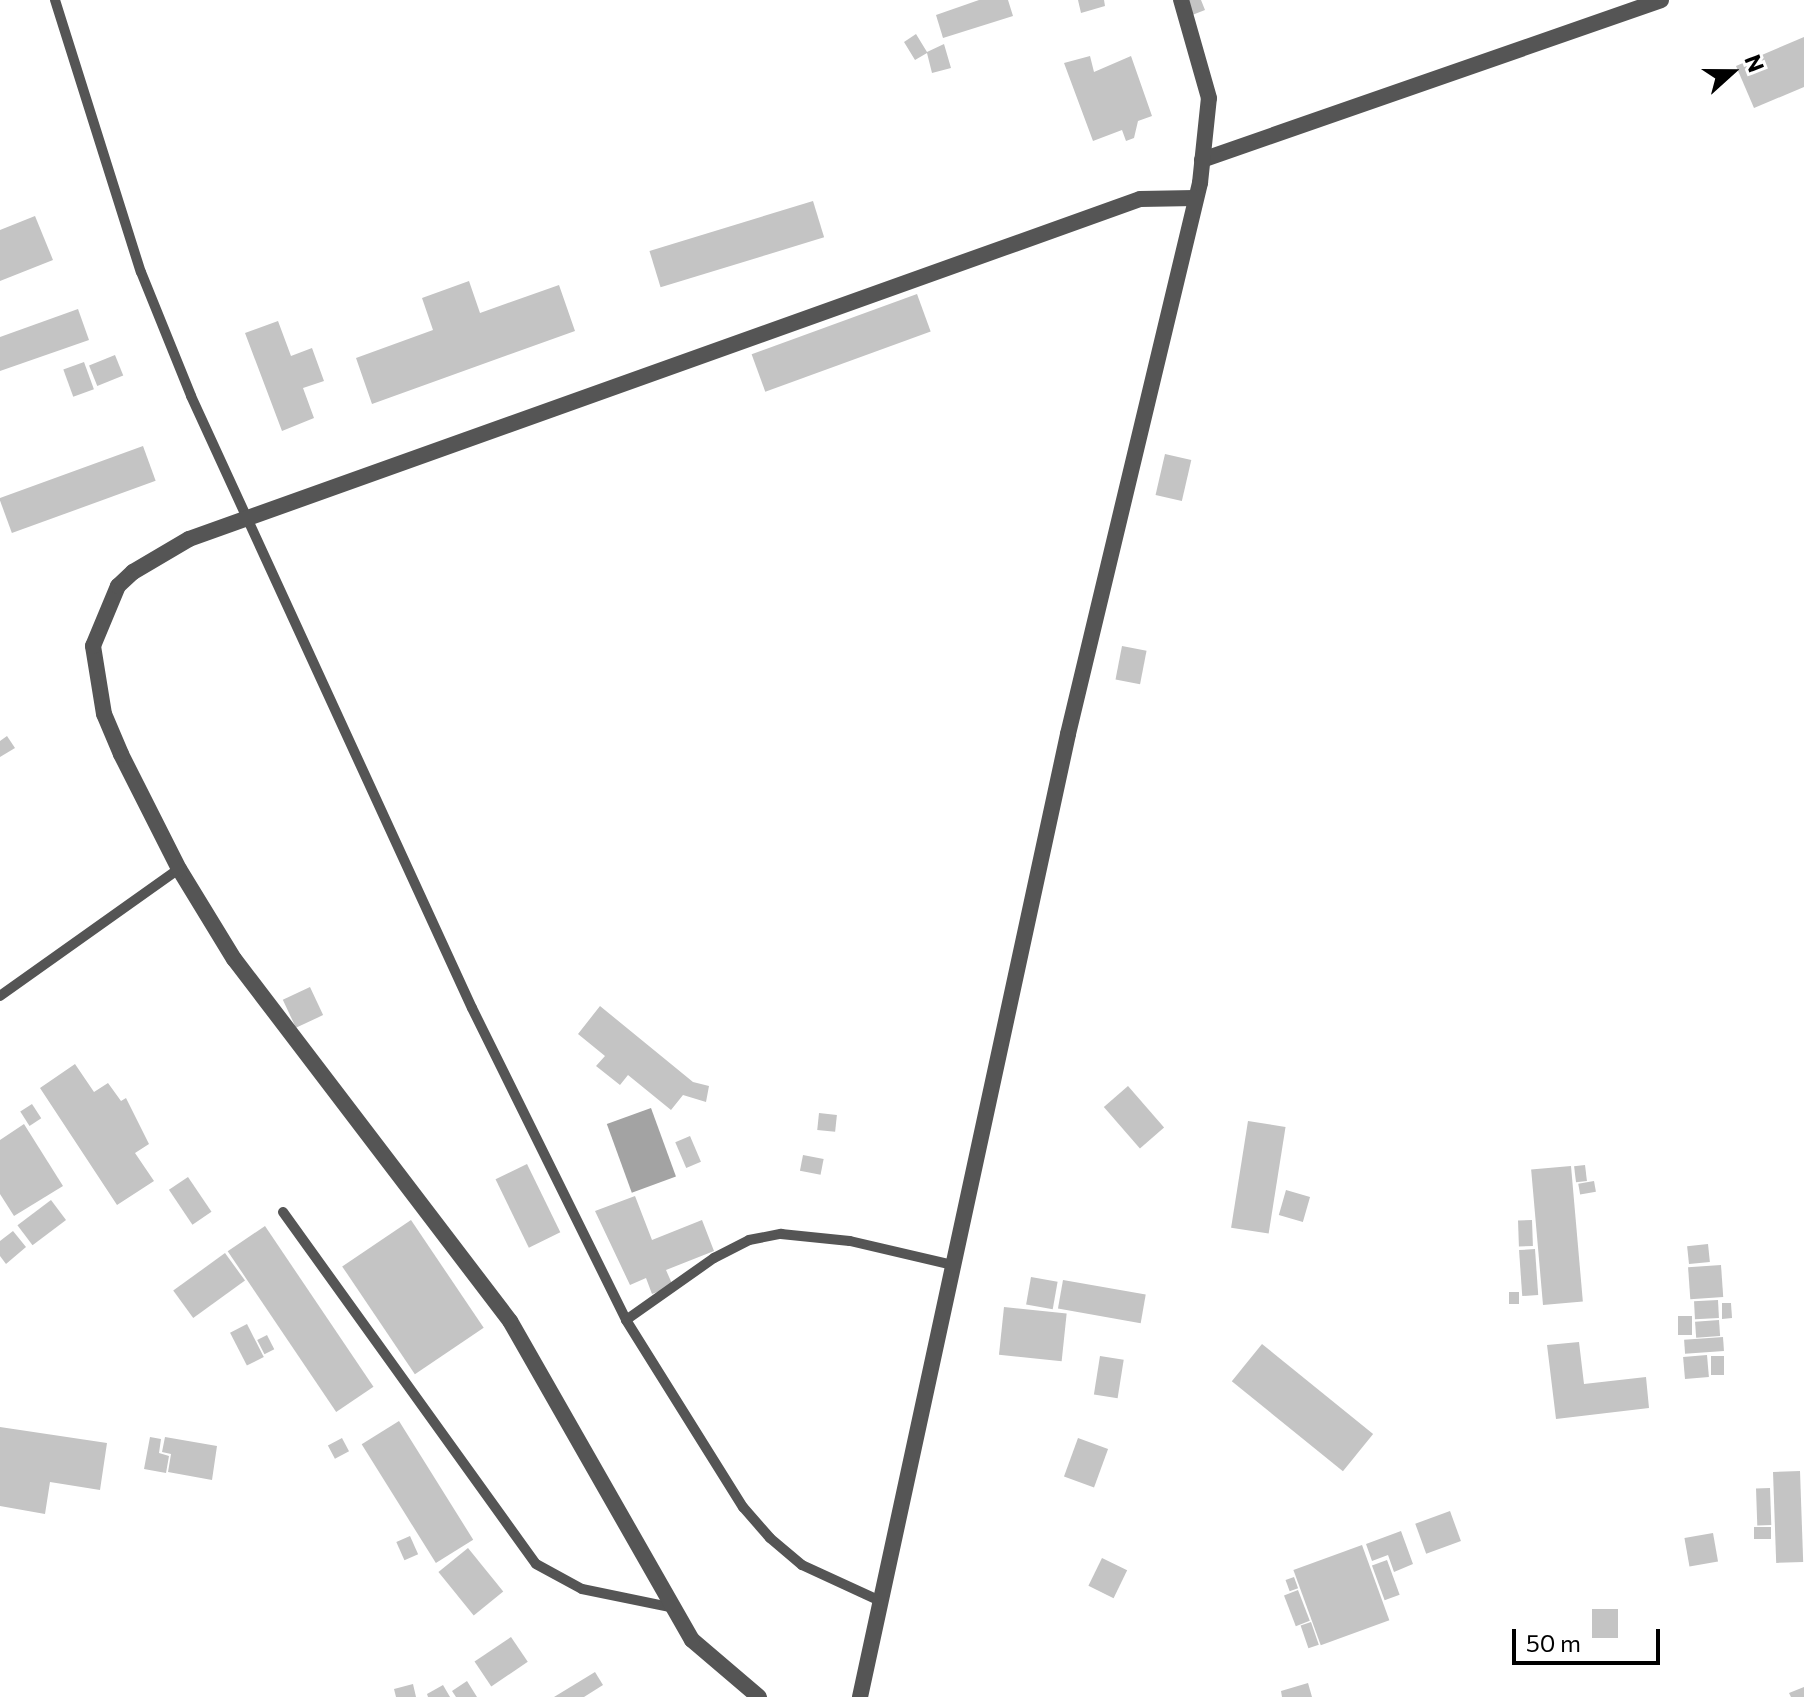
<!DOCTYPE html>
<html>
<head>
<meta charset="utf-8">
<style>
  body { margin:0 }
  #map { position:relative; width:1804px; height:1697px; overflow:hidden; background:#fff; font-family:Commissioner,sans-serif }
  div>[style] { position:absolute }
  .water>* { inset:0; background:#a3a3a3; transform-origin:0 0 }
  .building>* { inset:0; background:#c4c4c4; transform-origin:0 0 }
  .lane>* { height:10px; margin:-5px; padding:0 5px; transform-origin:5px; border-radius:5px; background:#555 }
  .street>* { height:16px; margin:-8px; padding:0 8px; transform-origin:8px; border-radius:8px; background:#555 }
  span { translate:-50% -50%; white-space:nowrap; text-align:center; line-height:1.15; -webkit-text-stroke:7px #fff; paint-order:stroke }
  .north { position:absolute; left:1692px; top:32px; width:80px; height:80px; -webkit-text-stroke:6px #fff; paint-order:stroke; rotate:69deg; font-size:22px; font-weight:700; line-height:32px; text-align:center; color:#000 }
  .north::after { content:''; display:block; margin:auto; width:28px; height:36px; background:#000; clip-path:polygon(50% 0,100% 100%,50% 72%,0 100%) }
  .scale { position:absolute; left:1512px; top:1629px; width:148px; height:36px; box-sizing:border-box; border:4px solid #000; border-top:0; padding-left:10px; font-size:24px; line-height:28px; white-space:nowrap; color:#000; -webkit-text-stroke:6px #fff; paint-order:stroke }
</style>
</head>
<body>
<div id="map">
  <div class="water">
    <i style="left:651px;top:1108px;width:73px;height:47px;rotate:70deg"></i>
  </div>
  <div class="building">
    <i style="clip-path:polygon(979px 0,1008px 0,1013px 16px,943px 38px,936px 15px)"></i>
    <i style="clip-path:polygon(1078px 0,1104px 0,1105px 6px,1081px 13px)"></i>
    <i style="clip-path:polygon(1175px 0,1201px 0,1205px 10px,1182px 19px)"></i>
    <i style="clip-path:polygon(916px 34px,927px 52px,944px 44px,951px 68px,932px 73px,927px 53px,915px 60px,904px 42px)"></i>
    <i style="clip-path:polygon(1804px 37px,1804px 87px,1754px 108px,1736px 66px)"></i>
    <i style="clip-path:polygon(1090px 56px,1094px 72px,1131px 56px,1152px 116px,1138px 121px,1134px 138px,1126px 141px,1122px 130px,1093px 141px,1064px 63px)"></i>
    <i style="left:813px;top:201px;width:38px;height:171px;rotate:73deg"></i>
    <i style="clip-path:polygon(35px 216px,53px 260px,0 281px,0 230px)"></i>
    <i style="clip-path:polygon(469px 281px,480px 313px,559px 285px,575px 331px,372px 404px,356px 358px,433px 330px,422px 298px)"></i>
    <i style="left:917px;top:294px;width:40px;height:176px;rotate:70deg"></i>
    <i style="clip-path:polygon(78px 309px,89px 340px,0 371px,0 337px)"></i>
    <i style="clip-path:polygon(278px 321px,291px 356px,312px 348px,324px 381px,303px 388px,314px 418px,282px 431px,245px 333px)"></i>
    <i style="left:115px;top:355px;width:22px;height:28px;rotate:68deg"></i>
    <i style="left:84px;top:362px;width:29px;height:22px;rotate:70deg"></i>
    <i style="left:143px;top:446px;width:37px;height:153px;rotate:70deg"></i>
    <i style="left:1165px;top:454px;width:27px;height:42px;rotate:13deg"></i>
    <i style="left:1122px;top:646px;width:25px;height:34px;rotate:11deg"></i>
    <i style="clip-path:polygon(7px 736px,15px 748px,0 757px,0 741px)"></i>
    <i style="left:310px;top:987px;width:31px;height:30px;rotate:65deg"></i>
    <i style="clip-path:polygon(600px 1006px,693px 1082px,709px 1086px,706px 1102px,683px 1095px,671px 1110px,628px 1075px,620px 1085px,596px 1066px,605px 1056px,578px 1034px)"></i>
    <i style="clip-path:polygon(75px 1064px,94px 1092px,108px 1083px,121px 1101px,126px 1098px,149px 1144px,135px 1153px,154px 1181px,117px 1205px,40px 1088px)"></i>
    <i style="left:1128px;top:1086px;width:55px;height:32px;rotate:49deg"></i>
    <i style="left:32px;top:1104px;width:17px;height:14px;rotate:57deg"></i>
    <i style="left:819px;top:1113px;width:18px;height:17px;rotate:6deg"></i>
    <i style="left:1248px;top:1121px;width:38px;height:108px;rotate:9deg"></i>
    <i style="clip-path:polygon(24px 1124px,63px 1186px,14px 1216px,0 1194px,0 1140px)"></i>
    <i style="left:690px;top:1136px;width:28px;height:16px;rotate:67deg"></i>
    <i style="left:803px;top:1155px;width:21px;height:16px;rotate:11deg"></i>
    <i style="left:527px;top:1164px;width:76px;height:35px;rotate:64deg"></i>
    <i style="left:1585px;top:1165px;width:16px;height:11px;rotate:83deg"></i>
    <i style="left:1571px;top:1166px;width:136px;height:40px;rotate:85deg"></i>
    <i style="left:188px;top:1177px;width:42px;height:23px;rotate:56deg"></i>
    <i style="left:1594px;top:1181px;width:11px;height:16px;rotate:80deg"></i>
    <i style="left:1286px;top:1190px;width:25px;height:26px;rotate:16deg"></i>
    <i style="clip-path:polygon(635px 1196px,652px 1240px,702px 1220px,714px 1251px,666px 1270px,673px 1286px,652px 1294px,646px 1278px,630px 1285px,595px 1211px)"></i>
    <i style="left:51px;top:1200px;width:25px;height:42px;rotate:53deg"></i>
    <i style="left:411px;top:1220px;width:130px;height:83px;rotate:56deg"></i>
    <i style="left:1532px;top:1220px;width:26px;height:14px;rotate:88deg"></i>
    <i style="left:265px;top:1226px;width:194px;height:45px;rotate:56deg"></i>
    <i style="clip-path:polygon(13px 1231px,26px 1247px,6px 1264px,0 1256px,0 1241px)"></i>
    <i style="left:1708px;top:1244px;width:18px;height:21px;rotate:84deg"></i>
    <i style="left:1535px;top:1249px;width:46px;height:16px;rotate:86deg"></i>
    <i style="left:225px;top:1253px;width:34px;height:64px;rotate:54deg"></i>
    <i style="left:1721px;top:1265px;width:32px;height:33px;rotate:86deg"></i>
    <i style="left:1031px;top:1277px;width:27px;height:28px;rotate:10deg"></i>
    <i style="left:1063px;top:1280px;width:84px;height:29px;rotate:10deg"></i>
    <i style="left:1509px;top:1292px;width:10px;height:12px"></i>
    <i style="left:1718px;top:1300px;width:18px;height:24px;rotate:87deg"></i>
    <i style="clip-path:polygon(1722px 1303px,1731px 1303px,1732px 1318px,1722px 1319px)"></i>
    <i style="left:1004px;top:1307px;width:63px;height:48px;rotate:6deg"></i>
    <i style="left:1678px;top:1316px;width:14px;height:19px"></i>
    <i style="left:1719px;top:1320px;width:16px;height:24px;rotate:86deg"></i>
    <i style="left:247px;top:1324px;width:37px;height:19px;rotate:63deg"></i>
    <i style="left:267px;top:1335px;width:16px;height:11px;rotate:63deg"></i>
    <i style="left:1723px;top:1337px;width:14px;height:39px;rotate:86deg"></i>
    <i style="clip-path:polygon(1579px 1342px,1584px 1384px,1646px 1377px,1649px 1408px,1556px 1419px,1547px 1345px)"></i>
    <i style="left:1262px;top:1344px;width:143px;height:48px;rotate:39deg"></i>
    <i style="left:1707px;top:1355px;width:22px;height:24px;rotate:85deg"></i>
    <i style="left:1100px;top:1356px;width:24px;height:39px;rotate:9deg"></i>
    <i style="left:1711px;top:1356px;width:13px;height:19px"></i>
    <i style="left:399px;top:1421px;width:140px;height:44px;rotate:58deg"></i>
    <i style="clip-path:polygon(0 1427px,107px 1443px,100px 1490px,50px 1482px,45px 1514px,0 1506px)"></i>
    <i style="clip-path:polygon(150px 1437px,161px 1439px,159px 1453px,169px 1456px,166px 1473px,144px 1469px)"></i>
    <i style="clip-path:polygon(165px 1437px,217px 1446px,212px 1480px,168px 1472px,171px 1454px,162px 1452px)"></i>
    <i style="left:342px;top:1438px;width:15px;height:16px;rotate:62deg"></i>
    <i style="left:1078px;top:1438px;width:32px;height:41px;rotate:20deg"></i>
    <i style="left:1800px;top:1471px;width:91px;height:27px;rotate:88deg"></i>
    <i style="left:1770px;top:1488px;width:37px;height:14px;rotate:88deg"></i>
    <i style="left:1450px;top:1511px;width:32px;height:37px;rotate:70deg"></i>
    <i style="left:1754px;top:1527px;width:17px;height:12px"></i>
    <i style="clip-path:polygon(1401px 1531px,1413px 1564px,1394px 1572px,1388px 1555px,1372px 1561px,1366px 1544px)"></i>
    <i style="left:1713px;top:1533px;width:29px;height:29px;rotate:80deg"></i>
    <i style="left:410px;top:1536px;width:20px;height:15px;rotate:66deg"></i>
    <i style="left:1362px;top:1545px;width:80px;height:73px;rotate:70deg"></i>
    <i style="left:468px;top:1548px;width:56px;height:38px;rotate:51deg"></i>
    <i style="left:1102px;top:1558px;width:28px;height:31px;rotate:26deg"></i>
    <i style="left:1387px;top:1560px;width:37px;height:16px;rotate:70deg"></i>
    <i style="left:1294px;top:1577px;width:12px;height:9px;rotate:70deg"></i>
    <i style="left:1298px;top:1590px;width:33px;height:15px;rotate:69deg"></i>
    <i style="left:1592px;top:1609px;width:26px;height:29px"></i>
    <i style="left:1311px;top:1622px;width:24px;height:11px;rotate:71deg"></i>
    <i style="left:511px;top:1637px;width:30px;height:44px;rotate:56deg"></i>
    <i style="clip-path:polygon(595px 1672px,603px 1685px,584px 1697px,554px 1697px)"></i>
    <i style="clip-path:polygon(467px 1681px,477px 1697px,456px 1697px,452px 1691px)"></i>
    <i style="clip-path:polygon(1308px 1683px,1312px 1697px,1282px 1697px,1281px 1691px)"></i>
    <i style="clip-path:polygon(413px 1684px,416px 1697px,396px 1697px,394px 1689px)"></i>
    <i style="clip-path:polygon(443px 1685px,450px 1697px,428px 1697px,427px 1694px)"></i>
    <i style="clip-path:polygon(1804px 1687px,1804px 1697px,1791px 1697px,1789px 1693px)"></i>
  </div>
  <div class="lane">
    <i style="left:55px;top:0;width:285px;rotate:72.5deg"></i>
    <i style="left:141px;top:272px;width:134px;rotate:68deg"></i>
    <i style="left:191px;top:396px;width:673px;rotate:65.34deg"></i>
    <i style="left:472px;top:1008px;width:348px;rotate:63.7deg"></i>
    <i style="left:626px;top:1320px;width:221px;rotate:58deg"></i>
    <i style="left:743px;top:1507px;width:41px;rotate:48.9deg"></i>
    <i style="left:770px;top:1538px;width:42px;rotate:40.2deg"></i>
    <i style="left:802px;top:1565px;width:84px;rotate:24.7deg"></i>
    <i style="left:0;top:996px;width:219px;rotate:-35.4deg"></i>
    <i style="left:283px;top:1212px;width:433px;rotate:54.3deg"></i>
    <i style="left:536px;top:1564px;width:52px;rotate:28.5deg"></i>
    <i style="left:582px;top:1589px;width:90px;rotate:11.6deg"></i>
    <i style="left:626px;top:1320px;width:108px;rotate:-35.2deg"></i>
    <i style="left:714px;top:1258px;width:39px;rotate:-27deg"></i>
    <i style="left:749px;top:1240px;width:33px;rotate:-11deg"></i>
    <i style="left:781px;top:1234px;width:69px;rotate:5.8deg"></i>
    <i style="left:850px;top:1241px;width:105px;rotate:13.2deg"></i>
  </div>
  <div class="street">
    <i style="left:1202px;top:160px;width:486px;rotate:-19.2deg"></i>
    <i style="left:759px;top:1697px;width:88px;rotate:-139.6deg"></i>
    <i style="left:692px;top:1640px;width:367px;rotate:-119.7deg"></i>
    <i style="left:510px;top:1321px;width:455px;rotate:-127.3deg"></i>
    <i style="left:234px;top:959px;width:105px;rotate:-121.4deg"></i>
    <i style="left:179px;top:869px;width:129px;rotate:-116.8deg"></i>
    <i style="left:121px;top:754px;width:43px;rotate:-113deg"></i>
    <i style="left:104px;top:714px;width:69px;rotate:-99.2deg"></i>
    <i style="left:93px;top:646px;width:65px;rotate:-67.4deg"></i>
    <i style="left:118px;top:586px;width:21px;rotate:-43deg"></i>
    <i style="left:133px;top:572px;width:65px;rotate:-30.5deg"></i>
    <i style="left:189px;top:539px;width:1010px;rotate:-19.67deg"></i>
    <i style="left:1140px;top:199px;width:55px;rotate:-1deg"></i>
    <i style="left:860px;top:1697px;width:985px;rotate:-77.81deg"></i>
    <i style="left:1068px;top:734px;width:567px;rotate:-76.53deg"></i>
    <i style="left:1200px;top:183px;width:85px;rotate:-84deg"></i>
    <i style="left:1209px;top:98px;width:102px;rotate:-105.9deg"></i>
  </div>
  <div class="north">N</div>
  <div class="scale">50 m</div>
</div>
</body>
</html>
